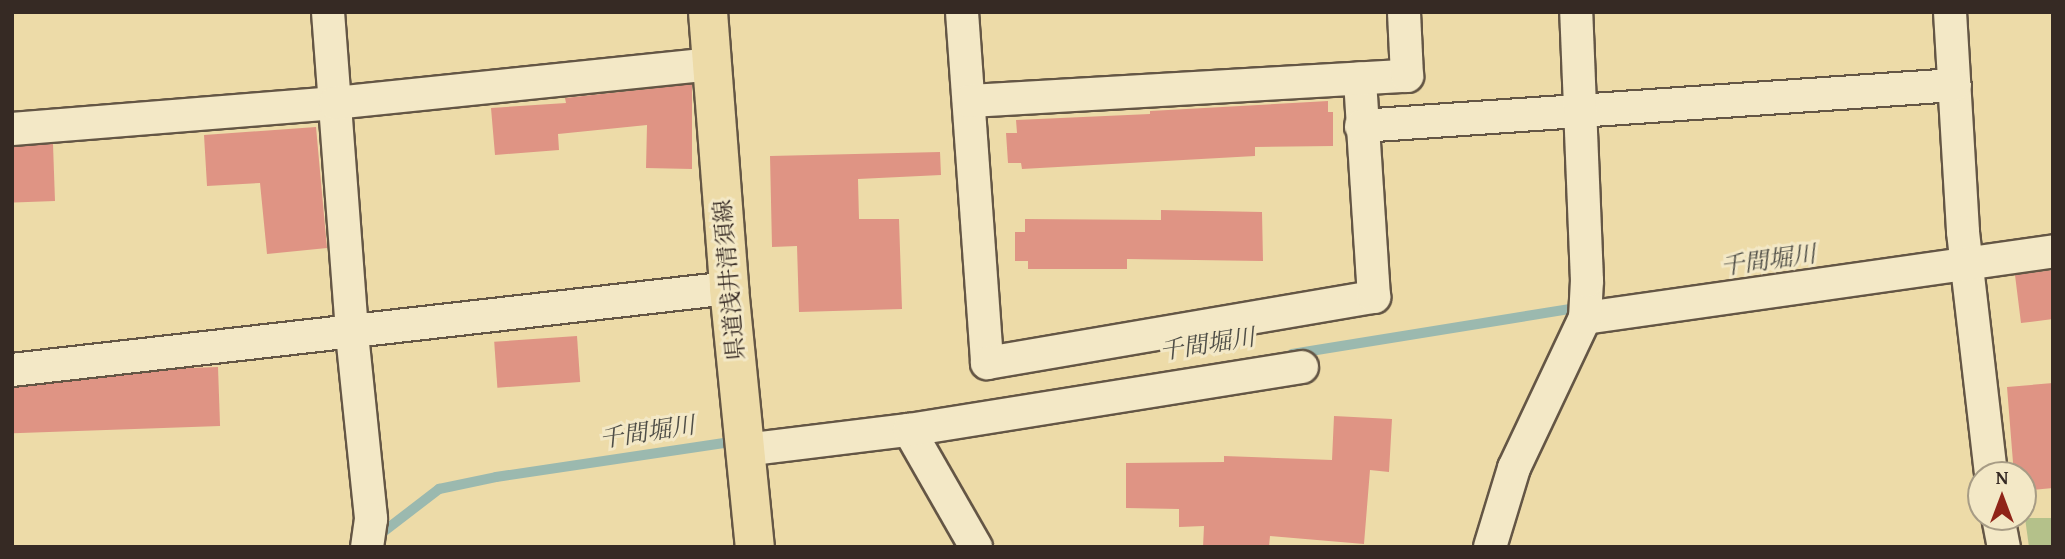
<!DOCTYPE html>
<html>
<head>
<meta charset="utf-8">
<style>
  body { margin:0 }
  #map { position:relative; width:2065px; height:559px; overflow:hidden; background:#eddba8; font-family:"Gentium Book Plus","Noto Serif JP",serif }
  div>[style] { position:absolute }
  .green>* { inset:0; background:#b4c18a }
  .stream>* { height:10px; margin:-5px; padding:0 5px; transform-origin:5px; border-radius:5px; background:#9bb9af }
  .building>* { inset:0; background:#df9484; transform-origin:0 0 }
  .roads { filter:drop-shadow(2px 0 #645645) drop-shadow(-2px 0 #645645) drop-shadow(0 2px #645645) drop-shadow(0 -2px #645645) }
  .minor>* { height:32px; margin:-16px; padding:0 16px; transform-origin:16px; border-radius:16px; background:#f3e8c6 }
  .major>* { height:38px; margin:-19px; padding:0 19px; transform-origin:19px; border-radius:19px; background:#eddba8 }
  span { translate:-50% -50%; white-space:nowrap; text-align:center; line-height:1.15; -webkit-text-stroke:6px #f3e8c6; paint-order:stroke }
  .street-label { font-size:23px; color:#362a24 }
  .water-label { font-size:24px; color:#4f4e47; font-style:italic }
  .frame { position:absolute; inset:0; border:14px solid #362a24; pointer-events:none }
  .north { position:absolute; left:1967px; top:461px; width:70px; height:70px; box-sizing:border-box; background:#f3e8c6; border:2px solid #a79c85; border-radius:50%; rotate:0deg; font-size:19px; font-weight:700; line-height:28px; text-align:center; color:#362a24 }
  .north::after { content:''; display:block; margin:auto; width:24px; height:32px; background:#8f2418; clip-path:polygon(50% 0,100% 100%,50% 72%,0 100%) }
</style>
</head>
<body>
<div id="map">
  <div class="green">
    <i style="clip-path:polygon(2025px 518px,2053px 518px,2053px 547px,2029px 547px)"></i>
  </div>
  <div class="stream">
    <i style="left:1292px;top:354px;width:293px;rotate:-9.2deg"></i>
    <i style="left:383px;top:532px;width:71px;rotate:-37.5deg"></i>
    <i style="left:439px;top:489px;width:58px;rotate:-11.9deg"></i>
    <i style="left:496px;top:477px;width:244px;rotate:-8.5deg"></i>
  </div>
  <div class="building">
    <i style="clip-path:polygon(692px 84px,692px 169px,646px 168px,647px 125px,558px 134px,559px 150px,495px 155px,491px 108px,566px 103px,565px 98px)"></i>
    <i style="clip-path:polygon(1328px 101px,1328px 112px,1333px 112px,1333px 146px,1255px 147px,1255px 156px,1022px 169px,1021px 163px,1008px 163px,1006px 133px,1017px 133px,1016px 120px,1150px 114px,1150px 111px)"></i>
    <i style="clip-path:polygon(316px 127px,327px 248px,267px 254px,260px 183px,207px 186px,204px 135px)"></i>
    <i style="left:53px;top:144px;width:57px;height:41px;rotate:88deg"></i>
    <i style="clip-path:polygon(940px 152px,941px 175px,858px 179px,859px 219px,899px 219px,902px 309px,799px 312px,797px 246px,772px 247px,770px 156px)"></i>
    <i style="clip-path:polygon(1161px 210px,1262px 212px,1263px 261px,1127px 259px,1127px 269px,1028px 269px,1028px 261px,1015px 261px,1015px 232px,1025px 232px,1025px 219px,1161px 220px)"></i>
    <i style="clip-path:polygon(2053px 270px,2053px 319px,2021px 323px,2015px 275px)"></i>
    <i style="left:577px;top:336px;width:46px;height:83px;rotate:86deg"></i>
    <i style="left:218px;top:367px;width:59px;height:207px;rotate:88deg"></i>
    <i style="clip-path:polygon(2053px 383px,2053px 488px,2023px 491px,2023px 475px,2014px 475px,2007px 387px)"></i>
    <i style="clip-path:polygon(1334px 416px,1392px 419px,1389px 472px,1370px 470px,1364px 544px,1270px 536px,1269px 547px,1203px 547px,1204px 526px,1179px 527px,1179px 509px,1126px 508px,1126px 463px,1224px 462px,1224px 456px,1332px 460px)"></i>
  </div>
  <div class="roads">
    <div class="minor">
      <i style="left:328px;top:12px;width:323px;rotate:85.7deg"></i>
      <i style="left:352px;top:334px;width:186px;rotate:84.1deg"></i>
      <i style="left:371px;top:519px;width:28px;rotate:98deg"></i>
      <i style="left:962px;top:12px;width:352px;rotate:85.9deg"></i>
      <i style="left:987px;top:363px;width:393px;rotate:-9.7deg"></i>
      <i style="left:1374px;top:297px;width:219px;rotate:-93.7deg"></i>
      <i style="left:1950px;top:12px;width:220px;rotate:86.6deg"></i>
      <i style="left:1963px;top:232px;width:245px;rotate:83.4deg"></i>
      <i style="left:969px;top:101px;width:439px;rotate:-3.3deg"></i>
      <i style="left:1407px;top:76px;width:64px;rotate:-92.7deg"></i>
      <i style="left:1361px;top:126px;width:595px;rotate:-3.95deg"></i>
      <i style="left:12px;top:129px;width:324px;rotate:-4.6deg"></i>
      <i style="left:335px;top:103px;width:378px;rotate:-5.9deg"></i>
      <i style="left:1585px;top:318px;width:473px;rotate:-8.1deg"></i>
      <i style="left:12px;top:370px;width:722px;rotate:-6.52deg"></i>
      <i style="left:909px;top:430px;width:135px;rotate:60.2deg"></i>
      <i style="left:745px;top:450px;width:165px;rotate:-7deg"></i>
      <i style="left:909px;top:430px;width:398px;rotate:-9.1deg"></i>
      <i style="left:1998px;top:517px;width:31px;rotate:79deg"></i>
      <i style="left:1490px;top:547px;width:83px;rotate:-73.1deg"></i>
      <i style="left:1514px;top:468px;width:166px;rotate:-64.7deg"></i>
      <i style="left:1585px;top:318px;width:37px;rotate:-87deg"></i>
      <i style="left:1587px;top:281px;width:269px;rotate:-92.3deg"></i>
    </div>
    <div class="major">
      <i style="left:708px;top:12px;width:277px;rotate:85.6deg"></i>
      <i style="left:729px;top:288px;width:260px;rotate:84.3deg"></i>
    </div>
  </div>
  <div class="street-label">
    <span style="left:729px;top:280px;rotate:-95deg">県道浅井清須線</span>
  </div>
  <div class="water-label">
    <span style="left:1768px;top:260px;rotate:-8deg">千間堀川</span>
    <span style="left:1207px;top:344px;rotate:-9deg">千間堀川</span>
    <span style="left:647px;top:432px;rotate:-9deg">千間堀川</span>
  </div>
  <div class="frame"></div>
  <div class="north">N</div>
</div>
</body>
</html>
